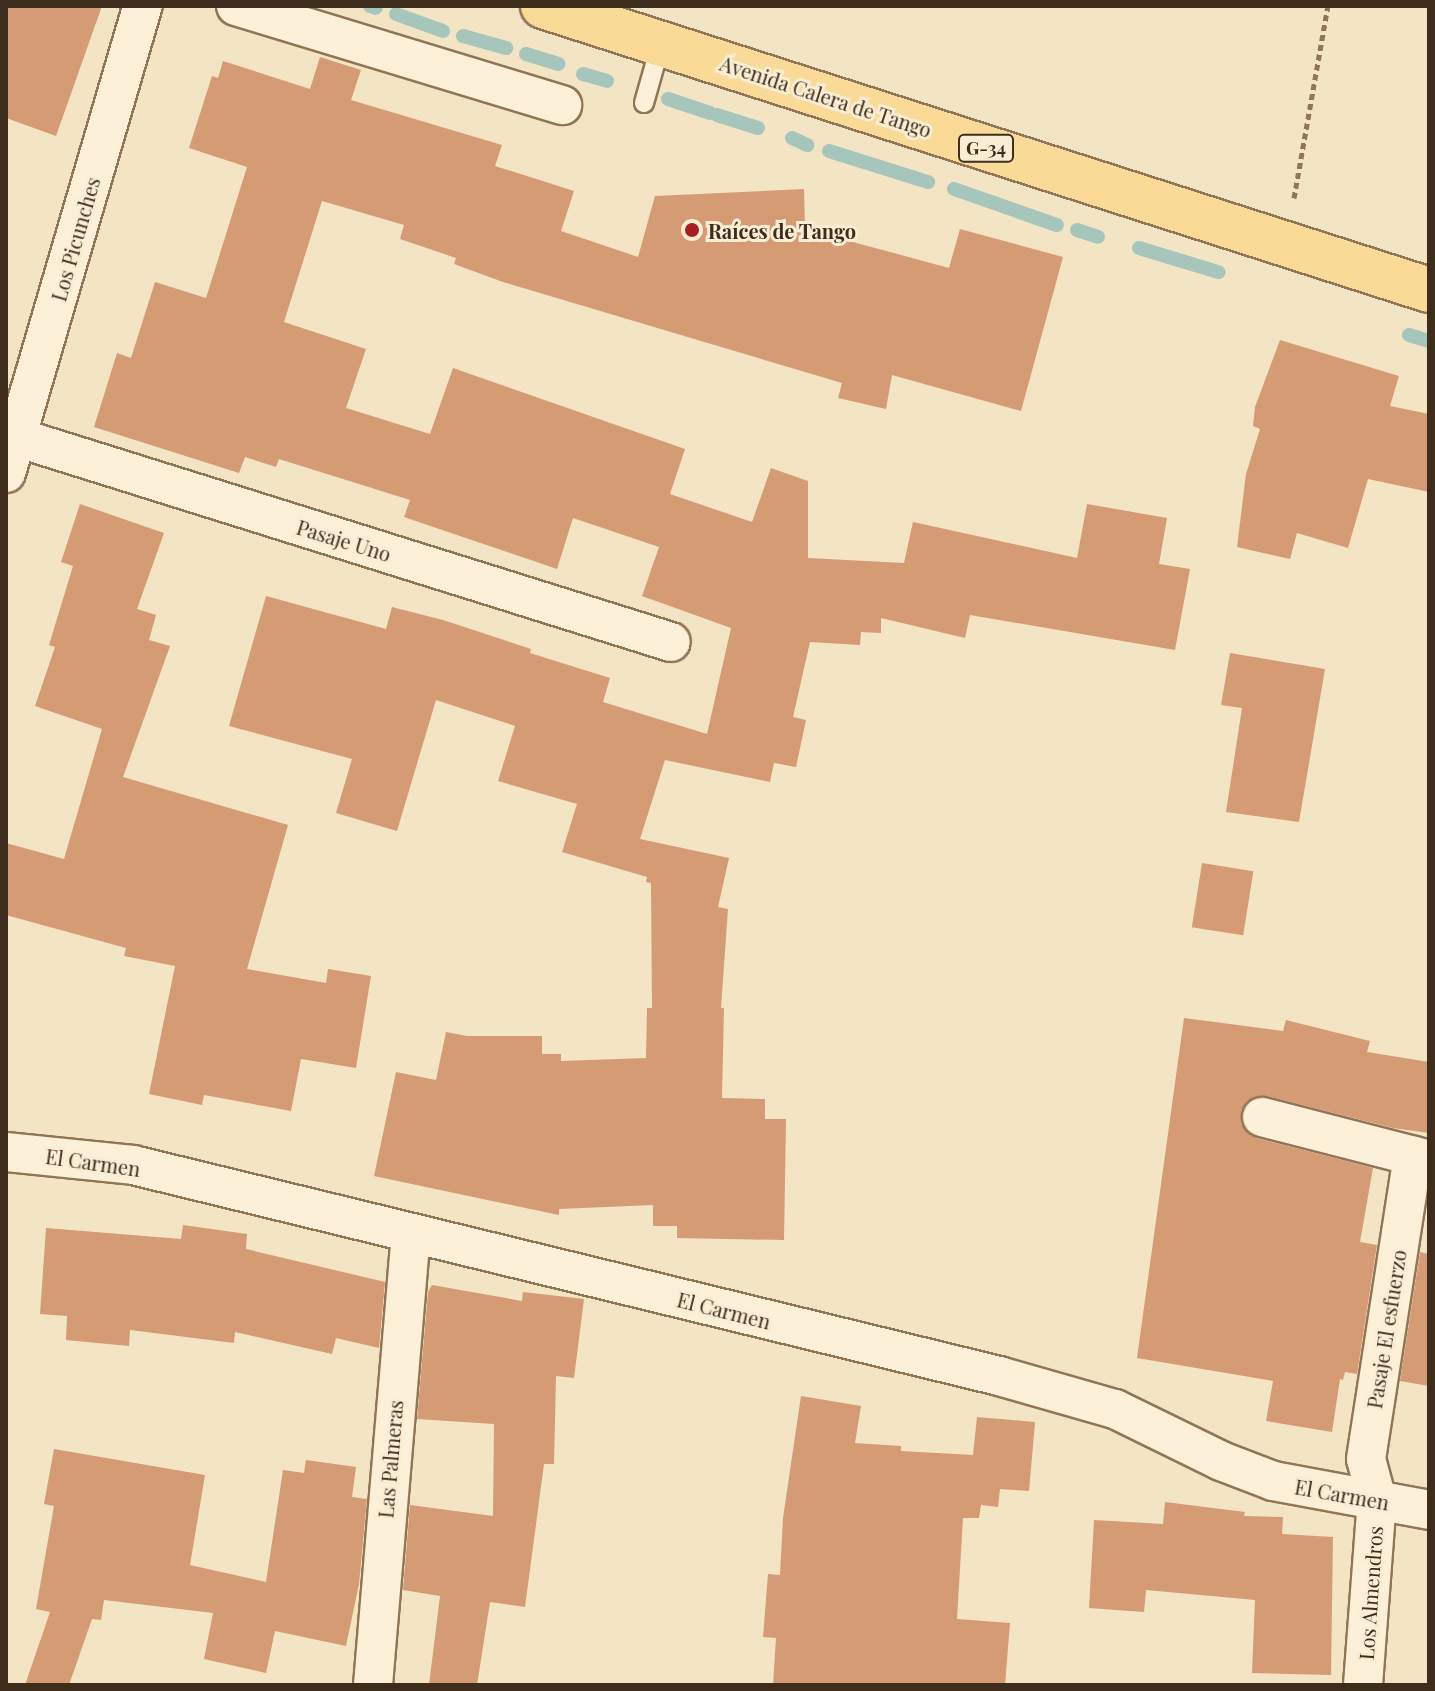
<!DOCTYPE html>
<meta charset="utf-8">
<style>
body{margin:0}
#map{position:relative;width:1435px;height:1691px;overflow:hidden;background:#f3e4c3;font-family:"Playfair Display",serif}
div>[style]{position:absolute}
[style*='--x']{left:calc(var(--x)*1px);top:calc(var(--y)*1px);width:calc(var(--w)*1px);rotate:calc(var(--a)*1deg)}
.stream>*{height:14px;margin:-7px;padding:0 7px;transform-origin:7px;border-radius:7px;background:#a6c6bc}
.building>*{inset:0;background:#d59b75;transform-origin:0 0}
.path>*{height:5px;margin-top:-2.5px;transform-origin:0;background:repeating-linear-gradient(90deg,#907557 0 6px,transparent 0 10px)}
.roads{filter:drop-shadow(2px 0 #907557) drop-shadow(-2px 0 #907557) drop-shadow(0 2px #907557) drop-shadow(0 -2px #907557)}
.lane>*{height:18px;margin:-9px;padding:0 9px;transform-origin:9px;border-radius:9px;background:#fcf1d8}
.street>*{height:38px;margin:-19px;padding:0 19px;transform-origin:19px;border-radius:19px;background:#fcf1d8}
.primary>*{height:44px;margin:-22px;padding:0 22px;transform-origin:22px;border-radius:22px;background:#fada97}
.dots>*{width:22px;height:22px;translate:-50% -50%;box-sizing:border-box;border:4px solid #f9eed4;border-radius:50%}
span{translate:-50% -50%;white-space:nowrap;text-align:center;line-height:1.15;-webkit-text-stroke:6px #f9eed4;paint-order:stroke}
.shield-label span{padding:2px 6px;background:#f9eed4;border:2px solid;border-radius:6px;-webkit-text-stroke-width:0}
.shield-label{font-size:18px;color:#3e2d1d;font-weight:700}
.street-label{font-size:20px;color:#3e2d1d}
.poi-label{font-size:20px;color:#3e2d1d;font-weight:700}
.left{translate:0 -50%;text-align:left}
.frame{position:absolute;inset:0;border:8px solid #3e2d1d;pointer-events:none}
</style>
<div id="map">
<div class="stream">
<i style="--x:370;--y:6;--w:6;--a:18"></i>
<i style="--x:396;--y:14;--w:50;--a:19.9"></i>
<i style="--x:463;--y:36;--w:45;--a:15.6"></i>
<i style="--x:526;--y:54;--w:34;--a:17"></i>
<i style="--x:583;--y:74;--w:25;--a:16"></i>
<i style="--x:668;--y:99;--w:44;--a:18.4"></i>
<i style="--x:717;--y:115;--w:43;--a:17.6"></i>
<i style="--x:792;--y:138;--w:17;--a:25"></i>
<i style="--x:829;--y:151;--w:104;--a:17.4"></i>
<i style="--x:954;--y:189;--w:109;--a:19.3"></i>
<i style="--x:1077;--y:230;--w:22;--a:18"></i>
<i style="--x:1139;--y:248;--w:83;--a:16.9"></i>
<i style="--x:1409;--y:335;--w:21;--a:17"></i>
</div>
<div class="building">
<i style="clip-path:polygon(6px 6px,102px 6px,56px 136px,6px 118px)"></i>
<i style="clip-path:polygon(320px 57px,361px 70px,351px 100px,502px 145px,495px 166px,574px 191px,561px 231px,638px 257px,655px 196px,804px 189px,805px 229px,949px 268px,960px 229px,1063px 257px,1021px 411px,892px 375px,886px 409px,838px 398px,842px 383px,503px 282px,454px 264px,456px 258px,400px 239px,404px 225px,322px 201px,284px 322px,366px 349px,346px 408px,430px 434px,453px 368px,685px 449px,670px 494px,752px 522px,771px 468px,808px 481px,808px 558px,904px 563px,913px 522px,1077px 558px,1087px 504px,1167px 518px,1159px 564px,1190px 569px,1175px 650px,970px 615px,965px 638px,881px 618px,881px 633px,861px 632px,860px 645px,810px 642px,793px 717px,806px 720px,796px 767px,774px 763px,770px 782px,665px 760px,640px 839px,729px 858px,718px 907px,728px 909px,721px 1008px,724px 1008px,722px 1098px,765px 1099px,765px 1119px,786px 1119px,784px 1240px,677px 1238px,677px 1226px,653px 1226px,653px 1205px,559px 1209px,559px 1215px,374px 1176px,396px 1072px,436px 1080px,446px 1032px,467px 1036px,542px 1036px,542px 1054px,561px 1054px,561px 1061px,646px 1058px,647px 1008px,652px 1008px,651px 883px,646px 882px,647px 877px,562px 852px,577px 804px,498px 781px,515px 726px,436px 700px,397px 831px,336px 813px,352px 759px,229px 726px,266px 596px,386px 629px,392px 607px,443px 620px,531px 649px,530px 653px,610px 678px,603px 702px,707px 734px,731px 628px,642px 596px,659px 547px,573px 518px,557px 569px,404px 517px,410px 500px,279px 459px,276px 467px,245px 457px,239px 473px,94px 427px,117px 353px,131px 358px,155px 282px,206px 298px,247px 167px,189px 148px,212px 76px,218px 78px,223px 61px,310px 89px)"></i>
<i style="clip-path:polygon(1280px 340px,1399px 376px,1390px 406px,1429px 414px,1429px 492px,1368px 479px,1348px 548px,1297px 533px,1290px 559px,1237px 547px,1246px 474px,1260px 429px,1253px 426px,1255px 407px)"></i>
<i style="clip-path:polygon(80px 504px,164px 533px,137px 609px,156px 615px,149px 640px,170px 646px,123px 777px,288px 825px,247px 969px,326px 983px,328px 969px,371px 976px,356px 1068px,301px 1059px,291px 1111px,204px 1095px,202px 1105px,149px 1094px,175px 966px,124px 956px,126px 948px,6px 915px,6px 843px,64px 859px,102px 729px,35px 706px,55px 647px,49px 645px,73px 566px,61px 562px)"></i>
<i style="clip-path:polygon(1230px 653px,1325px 669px,1299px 822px,1226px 812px,1242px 708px,1221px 705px)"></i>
<i style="left:1202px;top:863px;width:52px;height:65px;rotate:9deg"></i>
<i style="clip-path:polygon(1184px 1018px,1283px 1031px,1286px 1020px,1370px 1041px,1367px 1052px,1429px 1062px,1429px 1133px,1393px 1128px,1267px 1096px,1247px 1101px,1241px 1111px,1241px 1124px,1256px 1138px,1373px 1168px,1360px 1242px,1377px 1245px,1357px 1374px,1345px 1372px,1343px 1380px,1340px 1379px,1332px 1432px,1266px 1421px,1273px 1381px,1137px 1358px)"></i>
<i style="clip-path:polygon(183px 1225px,247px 1234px,246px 1249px,385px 1282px,379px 1348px,336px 1338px,332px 1354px,235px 1332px,234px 1343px,130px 1330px,129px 1346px,66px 1340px,67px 1316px,40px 1314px,46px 1228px,181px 1239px)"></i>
<i style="clip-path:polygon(1420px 1252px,1429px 1254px,1429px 1386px,1400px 1381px)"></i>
<i style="clip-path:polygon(432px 1285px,522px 1301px,523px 1292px,584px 1299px,574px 1378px,556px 1376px,554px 1464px,544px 1464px,525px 1607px,490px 1602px,477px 1685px,429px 1685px,440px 1596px,403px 1590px,410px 1505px,493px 1516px,494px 1424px,417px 1419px,428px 1292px)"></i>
<i style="clip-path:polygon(801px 1396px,861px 1406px,855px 1443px,901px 1446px,901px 1451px,973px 1455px,977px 1417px,1035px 1422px,1029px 1491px,1000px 1489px,998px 1507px,981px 1505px,979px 1518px,963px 1518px,957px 1619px,1010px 1623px,1005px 1685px,773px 1685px,776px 1638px,763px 1637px,768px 1574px,780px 1575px,783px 1518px)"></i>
<i style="clip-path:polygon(54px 1449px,205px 1475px,190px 1565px,266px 1582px,283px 1470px,304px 1473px,306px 1460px,356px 1467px,352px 1497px,367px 1499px,359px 1584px,346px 1646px,275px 1631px,266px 1673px,204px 1659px,213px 1613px,104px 1600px,101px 1620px,92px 1619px,69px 1685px,25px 1685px,50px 1612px,36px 1609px,54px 1506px,44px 1504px)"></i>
<i style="clip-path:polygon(1165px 1502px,1245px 1512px,1244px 1516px,1283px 1517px,1282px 1534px,1333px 1537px,1331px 1675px,1252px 1673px,1255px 1600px,1146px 1590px,1144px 1612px,1089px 1608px,1094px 1520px,1163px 1524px)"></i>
</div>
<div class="path">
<i style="--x:1294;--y:198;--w:195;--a:-80"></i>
</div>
<div class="roads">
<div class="lane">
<i style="--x:644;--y:103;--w:62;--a:-74.2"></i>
</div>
<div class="street">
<i style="--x:236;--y:6;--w:341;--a:16.9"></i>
<i style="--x:16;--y:437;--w:686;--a:17.38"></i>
<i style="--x:6;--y:473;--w:487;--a:-73.7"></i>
<i style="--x:1262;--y:1117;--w:172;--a:14.4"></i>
<i style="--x:6;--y:1152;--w:128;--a:5.8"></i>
<i style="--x:133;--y:1165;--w:891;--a:13.69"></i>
<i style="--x:999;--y:1376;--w:121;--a:15.9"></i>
<i style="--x:1115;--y:1409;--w:118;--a:26.1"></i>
<i style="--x:1221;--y:1461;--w:56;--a:21"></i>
<i style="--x:1273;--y:1481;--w:159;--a:10.5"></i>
<i style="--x:373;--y:1685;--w:453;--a:-85.2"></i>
<i style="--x:1363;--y:1685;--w:186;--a:-85.7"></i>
<i style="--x:1377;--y:1500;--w:42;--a:-105"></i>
<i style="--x:1366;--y:1459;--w:307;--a:-81.2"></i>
</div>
<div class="primary">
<i style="--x:543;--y:6;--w:930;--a:17.77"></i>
</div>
</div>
<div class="dots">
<i style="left:692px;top:230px;background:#a62023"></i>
</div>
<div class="shield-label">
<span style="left:986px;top:148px">G-34</span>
</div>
<div class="street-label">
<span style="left:826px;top:96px;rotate:18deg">Avenida Calera de Tango</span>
<span style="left:75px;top:239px;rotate:-74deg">Los Picunches</span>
<span style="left:344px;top:540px;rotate:17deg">Pasaje Uno</span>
<span style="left:93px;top:1162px;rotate:8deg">El Carmen</span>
<span style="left:724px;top:1310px;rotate:14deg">El Carmen</span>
<span style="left:1386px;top:1329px;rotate:-81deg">Pasaje El esfuerzo</span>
<span style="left:390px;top:1459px;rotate:-85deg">Las Palmeras</span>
<span style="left:1342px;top:1494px;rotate:10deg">El Carmen</span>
<span style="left:1370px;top:1593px;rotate:-86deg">Los Almendros</span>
</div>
<div class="poi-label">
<span class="left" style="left:708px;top:230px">Raíces de Tango</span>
</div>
<div class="frame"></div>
</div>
